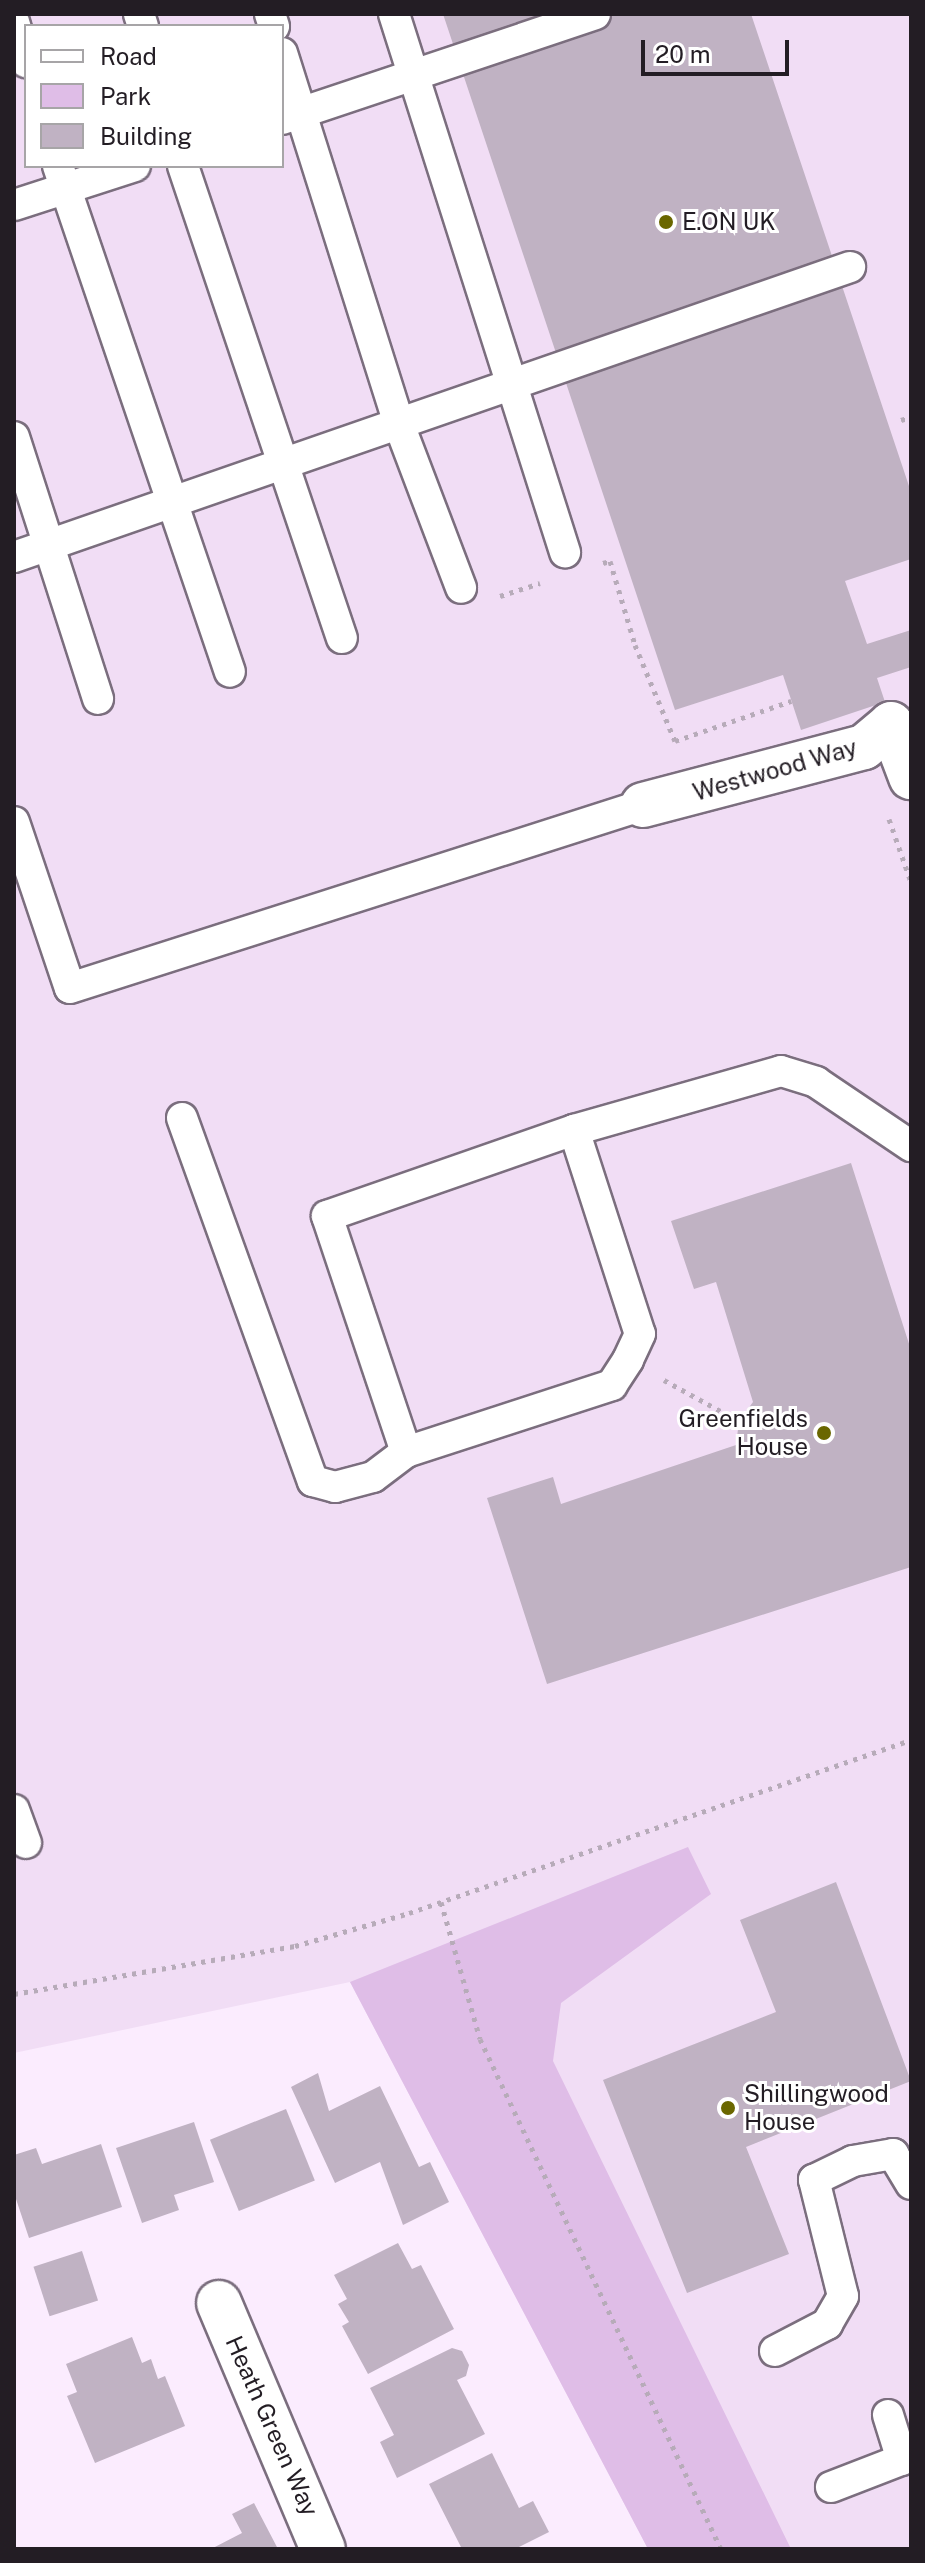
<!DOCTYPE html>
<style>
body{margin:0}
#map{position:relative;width:925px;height:2563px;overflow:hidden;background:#fbecfe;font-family:"Public Sans",sans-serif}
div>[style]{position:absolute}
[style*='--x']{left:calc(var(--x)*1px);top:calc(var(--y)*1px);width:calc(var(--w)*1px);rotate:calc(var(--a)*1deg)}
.built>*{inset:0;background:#f1ddf5}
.green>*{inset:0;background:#dfbde7}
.building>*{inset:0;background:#c0b2c3;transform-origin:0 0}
.path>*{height:5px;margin-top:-2.5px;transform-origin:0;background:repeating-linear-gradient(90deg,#b7abb9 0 4px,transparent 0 10px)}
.roads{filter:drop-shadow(2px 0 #7b6e7e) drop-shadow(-2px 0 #7b6e7e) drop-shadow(0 2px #7b6e7e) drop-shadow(0 -2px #7b6e7e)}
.service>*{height:30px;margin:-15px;padding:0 15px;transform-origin:15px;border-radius:15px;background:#fff}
.minor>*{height:44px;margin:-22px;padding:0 22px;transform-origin:22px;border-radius:22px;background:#fff}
.dots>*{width:22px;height:22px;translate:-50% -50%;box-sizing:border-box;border:4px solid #fff;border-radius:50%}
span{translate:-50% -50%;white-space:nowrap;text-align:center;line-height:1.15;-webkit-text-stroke:6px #fff;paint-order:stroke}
.poi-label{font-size:24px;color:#231d24}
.left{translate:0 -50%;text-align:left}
.right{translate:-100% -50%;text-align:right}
.street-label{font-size:24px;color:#231d24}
.frame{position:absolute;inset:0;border:16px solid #231d24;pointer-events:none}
.legend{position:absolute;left:24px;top:24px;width:260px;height:144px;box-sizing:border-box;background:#fff;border:2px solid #a7a5a7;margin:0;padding:10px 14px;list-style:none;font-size:24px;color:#231d24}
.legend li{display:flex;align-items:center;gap:16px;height:40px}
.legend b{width:40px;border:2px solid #a7a5a7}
.scale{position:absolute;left:641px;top:40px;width:148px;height:36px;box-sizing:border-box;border:4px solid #231d24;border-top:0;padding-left:10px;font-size:24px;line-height:28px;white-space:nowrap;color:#231d24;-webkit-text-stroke:6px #fff;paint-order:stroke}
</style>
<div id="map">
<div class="built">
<i style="clip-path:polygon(evenodd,14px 14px,911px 14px,911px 2549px,648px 2549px,350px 1982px,14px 2053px,14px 14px,26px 26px,282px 26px,282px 166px,26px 166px,26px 26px)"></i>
</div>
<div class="green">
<i style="clip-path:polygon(688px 1847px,711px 1894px,561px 2003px,553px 2061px,791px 2549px,648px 2549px,350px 1982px)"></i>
</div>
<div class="building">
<i style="clip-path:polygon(443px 14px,751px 14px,911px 492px,911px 559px,845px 581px,867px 644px,911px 630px,911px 667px,877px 678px,885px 702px,801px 730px,783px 675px,675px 710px)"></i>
<i style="clip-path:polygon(851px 1163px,911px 1350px,911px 1567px,547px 1684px,487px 1498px,553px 1477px,561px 1504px,736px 1445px,739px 1421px,753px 1402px,716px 1282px,694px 1289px,671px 1221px)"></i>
<i style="clip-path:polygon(836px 1882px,911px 2081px,746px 2147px,789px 2254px,687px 2293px,603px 2080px,776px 2012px,740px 1920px)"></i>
<i style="clip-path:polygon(318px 2073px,329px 2111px,380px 2086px,419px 2167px,430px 2162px,449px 2202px,403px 2225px,380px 2162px,335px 2183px,291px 2087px)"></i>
<i style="left:286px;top:2109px;width:77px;height:82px;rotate:68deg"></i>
<i style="clip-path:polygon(194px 2122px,214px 2182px,174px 2195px,179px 2210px,142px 2223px,116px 2148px)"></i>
<i style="clip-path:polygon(101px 2144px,122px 2207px,29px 2238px,14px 2193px,14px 2155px,36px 2148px,42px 2164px)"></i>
<i style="clip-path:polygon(398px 2243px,412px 2269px,421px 2265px,454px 2329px,368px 2374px,342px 2326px,349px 2322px,338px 2304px,347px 2299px,334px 2275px)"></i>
<i style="left:82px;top:2251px;width:52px;height:51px;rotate:72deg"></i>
<i style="clip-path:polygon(132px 2337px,142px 2363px,151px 2359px,158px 2379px,165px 2376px,185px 2426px,95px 2463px,67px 2396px,77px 2392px,66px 2364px)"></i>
<i style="clip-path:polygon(452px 2348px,462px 2351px,469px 2365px,466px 2376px,457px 2380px,485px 2434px,397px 2478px,380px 2442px,394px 2435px,370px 2388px)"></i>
<i style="clip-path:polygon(492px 2453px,519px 2508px,533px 2501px,549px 2532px,515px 2549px,462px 2549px,429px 2484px)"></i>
<i style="clip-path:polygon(254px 2503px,278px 2549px,211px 2549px,242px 2533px,232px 2514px)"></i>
</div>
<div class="path">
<i style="--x:901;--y:420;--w:10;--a:-17"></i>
<i style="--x:603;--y:563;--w:7;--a:-16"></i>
<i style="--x:610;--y:561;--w:88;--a:73.4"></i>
<i style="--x:635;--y:645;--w:104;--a:67.4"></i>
<i style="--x:675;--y:741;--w:123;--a:-19"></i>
<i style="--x:500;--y:596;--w:42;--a:-18"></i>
<i style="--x:889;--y:819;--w:67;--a:70.8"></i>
<i style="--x:664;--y:1380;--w:85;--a:28.7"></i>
<i style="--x:441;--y:1902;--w:142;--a:74.1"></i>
<i style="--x:480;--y:2039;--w:564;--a:64.71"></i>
<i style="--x:14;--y:1994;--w:285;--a:-9.7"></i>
<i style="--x:295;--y:1946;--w:119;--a:-16.1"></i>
<i style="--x:409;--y:1913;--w:531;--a:-19.02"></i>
</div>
<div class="roads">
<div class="service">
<i style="--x:139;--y:14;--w:13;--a:72"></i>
<i style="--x:270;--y:14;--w:13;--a:72"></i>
<i style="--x:394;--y:14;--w:565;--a:72.37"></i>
<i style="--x:14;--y:22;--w:42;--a:73.3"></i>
<i style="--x:282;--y:53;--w:392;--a:72.5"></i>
<i style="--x:400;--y:427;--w:172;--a:69.2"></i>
<i style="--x:282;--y:119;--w:330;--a:-18.5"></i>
<i style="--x:58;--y:166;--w:534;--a:71.23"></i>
<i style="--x:183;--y:166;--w:498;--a:71.4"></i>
<i style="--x:14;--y:205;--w:127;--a:-17.9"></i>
<i style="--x:14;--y:437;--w:275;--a:72.2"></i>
<i style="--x:14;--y:557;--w:885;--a:-19.13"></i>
<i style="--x:14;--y:822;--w:175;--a:71.4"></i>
<i style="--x:70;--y:988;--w:602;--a:-17.71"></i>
<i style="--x:182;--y:1118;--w:386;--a:70.2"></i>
<i style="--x:313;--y:1481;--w:23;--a:15"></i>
<i style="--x:335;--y:1487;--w:39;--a:-15"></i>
<i style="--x:373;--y:1477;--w:41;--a:-37.1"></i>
<i style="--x:574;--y:1130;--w:214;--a:72.1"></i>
<i style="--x:640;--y:1334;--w:29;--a:115"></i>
<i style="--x:628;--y:1360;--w:30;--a:123"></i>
<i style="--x:612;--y:1385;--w:217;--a:162"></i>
<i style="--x:406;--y:1452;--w:249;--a:-108.5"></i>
<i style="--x:327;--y:1216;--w:262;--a:-19.2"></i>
<i style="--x:574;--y:1130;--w:215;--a:-15.9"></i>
<i style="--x:781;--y:1071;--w:37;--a:17"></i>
<i style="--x:816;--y:1082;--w:115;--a:34"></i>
<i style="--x:14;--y:1810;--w:35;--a:70"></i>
<i style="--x:775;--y:2351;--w:59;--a:-27.4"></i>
<i style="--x:827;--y:2324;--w:32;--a:-60"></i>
<i style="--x:843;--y:2296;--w:120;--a:-104"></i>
<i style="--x:814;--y:2180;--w:43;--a:-26"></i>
<i style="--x:853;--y:2161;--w:41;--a:-9.9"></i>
<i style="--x:893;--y:2154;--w:35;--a:59"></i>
<i style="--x:888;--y:2415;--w:47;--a:72.7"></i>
<i style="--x:831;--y:2487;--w:86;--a:-21.2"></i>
</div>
<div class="minor">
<i style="--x:643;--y:805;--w:228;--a:-14.7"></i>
<i style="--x:864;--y:747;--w:35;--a:-40"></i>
<i style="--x:891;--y:724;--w:57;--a:69.3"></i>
<i style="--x:219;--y:2303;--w:267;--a:67.1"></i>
</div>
</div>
<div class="dots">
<i style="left:666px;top:222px;background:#6a6700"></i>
<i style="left:824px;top:1433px;background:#6a6700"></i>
<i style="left:728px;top:2108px;background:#6a6700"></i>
</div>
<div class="poi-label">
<span class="left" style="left:682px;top:222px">E.ON UK</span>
<span class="right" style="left:808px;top:1433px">Greenfields<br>House</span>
<span class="left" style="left:744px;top:2108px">Shillingwood<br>House</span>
</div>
<div class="street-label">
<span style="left:775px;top:770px;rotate:-16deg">Westwood Way</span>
<span style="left:272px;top:2426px;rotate:66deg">Heath Green Way</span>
</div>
<div class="frame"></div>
<ul class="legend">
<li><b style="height:10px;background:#fff"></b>Road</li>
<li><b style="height:22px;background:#dfbde7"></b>Park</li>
<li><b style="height:22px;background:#c0b2c3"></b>Building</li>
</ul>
<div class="scale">20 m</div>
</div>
